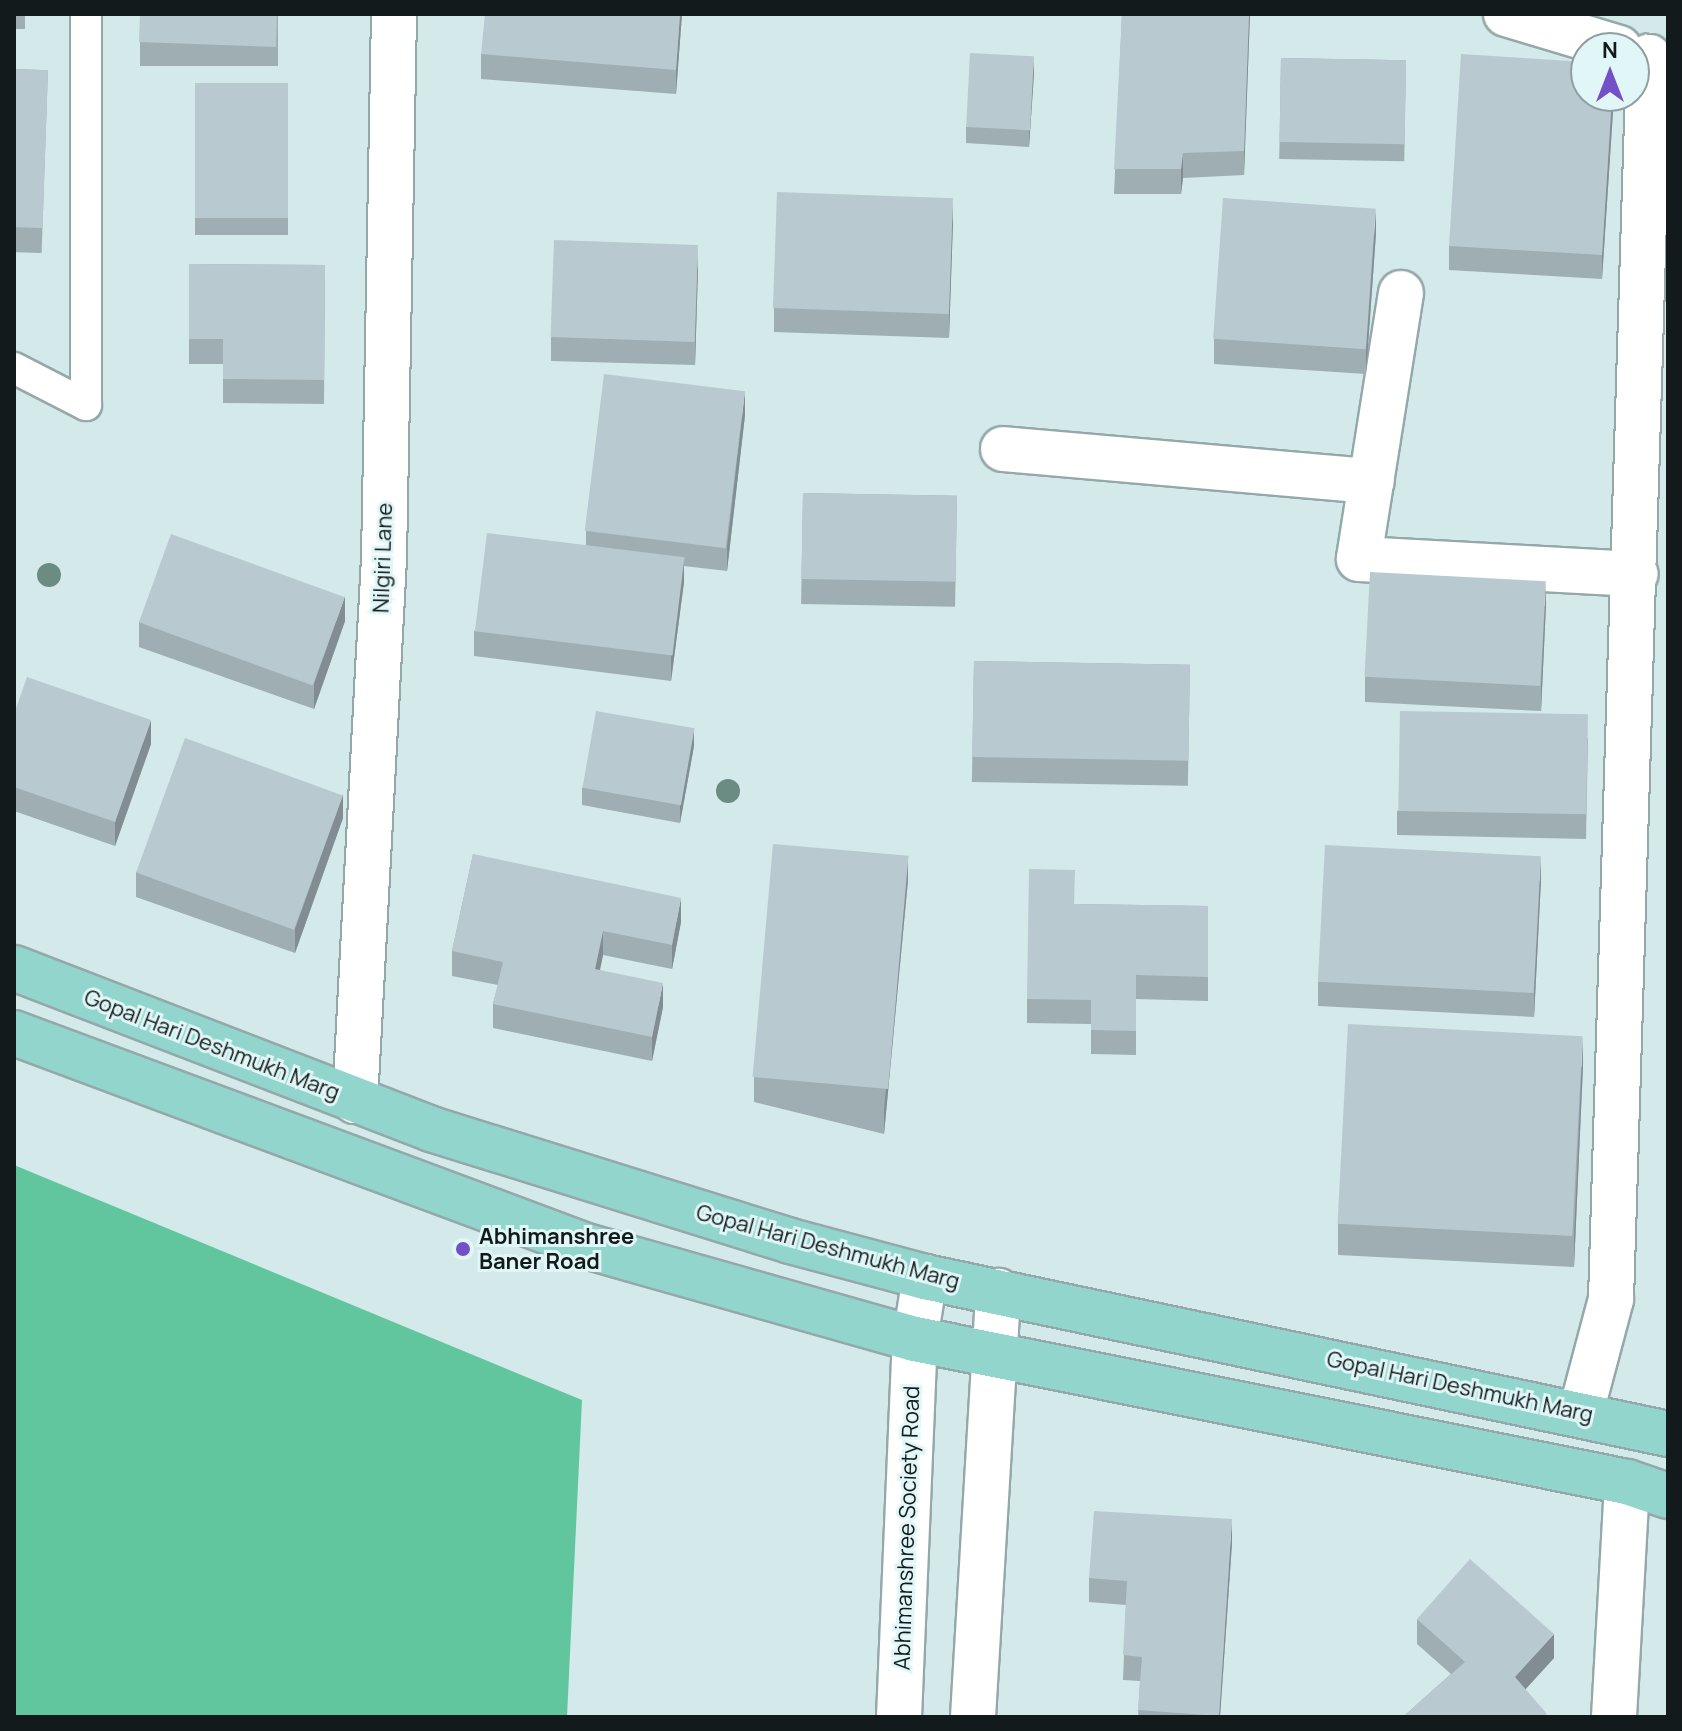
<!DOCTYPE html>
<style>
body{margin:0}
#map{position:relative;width:1682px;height:1731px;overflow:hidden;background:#d4e9ea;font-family:Manrope,sans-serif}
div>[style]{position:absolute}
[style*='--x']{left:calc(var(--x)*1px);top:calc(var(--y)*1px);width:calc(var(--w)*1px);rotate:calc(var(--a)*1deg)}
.forest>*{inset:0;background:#61c69d}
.roads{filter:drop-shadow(2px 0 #95a8a9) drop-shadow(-2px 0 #95a8a9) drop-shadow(0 2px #95a8a9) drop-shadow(0 -2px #95a8a9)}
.lane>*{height:30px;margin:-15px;padding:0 15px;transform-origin:15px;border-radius:15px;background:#fff}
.street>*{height:44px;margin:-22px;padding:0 22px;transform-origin:22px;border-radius:22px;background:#fff}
.secondary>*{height:44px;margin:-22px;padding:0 22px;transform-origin:22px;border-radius:22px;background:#fff}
.primary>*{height:44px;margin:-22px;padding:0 22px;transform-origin:22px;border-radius:22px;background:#91d5cc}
.trees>*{width:24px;height:24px;margin:-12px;border-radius:50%;background:#6a8c83}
.wall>*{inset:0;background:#9eaeb3;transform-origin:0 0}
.shaded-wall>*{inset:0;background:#818d92}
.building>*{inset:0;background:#b8cad0;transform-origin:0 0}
.dots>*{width:22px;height:22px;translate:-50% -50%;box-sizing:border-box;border:4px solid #e1f6f7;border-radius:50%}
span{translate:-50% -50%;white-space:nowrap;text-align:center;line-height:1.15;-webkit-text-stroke:6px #e1f6f7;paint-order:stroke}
.street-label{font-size:22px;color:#131a1b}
.poi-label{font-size:22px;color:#131a1b;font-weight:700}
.left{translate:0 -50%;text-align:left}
.frame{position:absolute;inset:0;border:16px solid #131a1b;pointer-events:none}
.north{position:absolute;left:1570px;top:32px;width:80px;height:80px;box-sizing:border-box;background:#e1f6f7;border:2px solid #8f9e9f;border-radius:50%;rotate:0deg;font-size:22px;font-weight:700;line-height:32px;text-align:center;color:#131a1b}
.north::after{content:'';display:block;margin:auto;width:28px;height:36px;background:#734fc8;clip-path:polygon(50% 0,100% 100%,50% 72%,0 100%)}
</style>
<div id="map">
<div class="forest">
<i style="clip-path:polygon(14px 1165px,582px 1400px,567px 1717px,14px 1717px)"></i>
</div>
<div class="roads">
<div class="lane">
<i style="--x:14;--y:368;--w:81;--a:27.2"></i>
<i style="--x:86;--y:405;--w:391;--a:-90"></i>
</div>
<div class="street">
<i style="--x:1506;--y:14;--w:118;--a:16.7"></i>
<i style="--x:1401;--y:293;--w:269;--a:99"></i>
<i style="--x:1359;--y:559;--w:277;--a:3.1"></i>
<i style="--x:1003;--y:449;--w:370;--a:5"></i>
<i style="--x:355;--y:1101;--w:543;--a:-86.94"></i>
<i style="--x:384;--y:559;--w:545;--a:-88.95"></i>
<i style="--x:1581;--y:1412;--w:117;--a:-75.1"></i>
<i style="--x:1611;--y:1299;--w:1243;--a:-88.25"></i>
<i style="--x:1614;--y:1717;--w:235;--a:-86.8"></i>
</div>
<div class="secondary">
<i style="--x:899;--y:1717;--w:378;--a:-87.6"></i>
<i style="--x:915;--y:1339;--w:63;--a:-80.8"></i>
<i style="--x:973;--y:1717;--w:427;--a:-86.6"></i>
</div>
<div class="primary">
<i style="--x:14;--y:968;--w:447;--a:21.1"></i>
<i style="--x:431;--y:1129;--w:376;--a:17.3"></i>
<i style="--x:790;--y:1241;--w:140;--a:14.9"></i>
<i style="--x:925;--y:1277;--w:759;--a:11.93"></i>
<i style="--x:14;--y:1033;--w:610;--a:20.42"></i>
<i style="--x:586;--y:1246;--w:342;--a:15.8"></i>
<i style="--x:915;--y:1339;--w:726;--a:11.36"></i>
<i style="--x:1627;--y:1482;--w:43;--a:18.9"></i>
</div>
</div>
<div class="trees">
<i style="left:49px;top:575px"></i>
<i style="left:728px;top:791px"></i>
</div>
<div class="wall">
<i style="left:14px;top:14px;width:11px;height:15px"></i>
<i style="left:140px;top:14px;width:138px;height:52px"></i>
<i style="clip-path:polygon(682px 14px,676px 94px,481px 79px,481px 54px)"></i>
<i style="clip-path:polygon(1122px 14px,1250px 14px,1244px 175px,1183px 178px,1181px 194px,1114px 194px)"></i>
<i style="left:1281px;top:58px;width:125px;height:101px;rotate:1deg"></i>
<i style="left:14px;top:69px;width:34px;height:183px;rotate:2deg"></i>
<i style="clip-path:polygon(1034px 73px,1029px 147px,966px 143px,966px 127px)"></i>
<i style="left:195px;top:83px;width:93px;height:152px"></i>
<i style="clip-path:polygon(1586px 96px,1614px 96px,1602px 279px,1449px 270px,1449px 246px)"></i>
<i style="clip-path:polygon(953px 222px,949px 338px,774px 332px,774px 308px)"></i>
<i style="clip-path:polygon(1376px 233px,1366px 374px,1214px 364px,1214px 339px)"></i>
<i style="clip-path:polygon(189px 264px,325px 265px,324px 404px,223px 403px,223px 364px,189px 364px)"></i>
<i style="clip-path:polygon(698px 269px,695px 365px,551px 361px,551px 337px)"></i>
<i style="clip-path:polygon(745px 415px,727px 571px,684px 566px,684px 582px,671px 681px,474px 656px,474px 631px,586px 545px,586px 531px)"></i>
<i style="left:803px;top:493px;width:154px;height:111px;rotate:1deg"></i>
<i style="clip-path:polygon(1546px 605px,1541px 711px,1365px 702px,1365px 677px)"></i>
<i style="clip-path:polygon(345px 621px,314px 709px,139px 647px,139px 622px)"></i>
<i style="left:974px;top:661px;width:216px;height:121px;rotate:1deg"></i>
<i style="clip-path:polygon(14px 714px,151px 744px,115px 846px,14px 811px)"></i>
<i style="clip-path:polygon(1588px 738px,1586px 839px,1397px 835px,1397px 811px)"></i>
<i style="clip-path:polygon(694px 746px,680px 823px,582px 805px,582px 788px)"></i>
<i style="clip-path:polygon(343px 818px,295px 953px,136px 897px,136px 872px)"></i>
<i style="clip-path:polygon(473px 854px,681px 922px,672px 969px,603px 955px,600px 970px,663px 1007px,652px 1061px,493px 1028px,493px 1004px,498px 985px,452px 976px,452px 951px)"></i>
<i style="clip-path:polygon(908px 880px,884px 1134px,754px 1102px,754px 1077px)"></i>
<i style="clip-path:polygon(1541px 880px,1534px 1017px,1318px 1006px,1318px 982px)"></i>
<i style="clip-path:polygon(1074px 904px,1208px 906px,1208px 1001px,1136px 999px,1136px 1055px,1091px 1054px,1091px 1024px,1027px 1023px,1027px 999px)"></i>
<i style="clip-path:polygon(1583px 1066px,1574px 1267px,1338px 1255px,1338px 1224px)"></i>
<i style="clip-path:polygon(1232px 1543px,1220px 1717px,1138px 1717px,1140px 1681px,1123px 1680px,1126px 1605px,1089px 1602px,1089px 1578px)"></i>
<i style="clip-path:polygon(1417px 1619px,1554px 1658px,1525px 1689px,1547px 1717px,1405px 1717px,1405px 1715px,1451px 1674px,1417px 1644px)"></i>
</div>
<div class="shaded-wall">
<i style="clip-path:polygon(680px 14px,682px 14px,676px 94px,676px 70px)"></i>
<i style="clip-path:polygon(1249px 14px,1250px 14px,1244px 175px,1244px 151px)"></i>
<i style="clip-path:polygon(1034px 56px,1034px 73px,1029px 147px,1029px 130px)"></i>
<i style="clip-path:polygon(1612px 96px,1614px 96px,1602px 279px,1602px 255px)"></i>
<i style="clip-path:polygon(1183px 153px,1183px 178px,1181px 194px,1181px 169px)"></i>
<i style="clip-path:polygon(953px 197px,953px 222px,949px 338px,949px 314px)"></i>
<i style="clip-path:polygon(1376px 209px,1376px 233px,1366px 374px,1366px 350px)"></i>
<i style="clip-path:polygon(698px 245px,698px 269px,695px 365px,695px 341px)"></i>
<i style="clip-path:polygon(745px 391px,745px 415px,727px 571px,727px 547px)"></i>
<i style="clip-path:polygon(684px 558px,684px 582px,671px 681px,671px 657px)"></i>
<i style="clip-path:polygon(1546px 581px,1546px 605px,1541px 711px,1541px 686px)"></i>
<i style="clip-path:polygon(345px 596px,345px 621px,314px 709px,314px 684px)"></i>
<i style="clip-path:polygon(151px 720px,151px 744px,115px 846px,115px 822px)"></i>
<i style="clip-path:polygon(694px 729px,694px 746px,680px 823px,680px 806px)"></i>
<i style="clip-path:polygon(343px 794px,343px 818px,295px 953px,295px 929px)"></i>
<i style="clip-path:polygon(908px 856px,908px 880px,884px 1134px,884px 1110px)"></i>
<i style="clip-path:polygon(1541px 856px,1541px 880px,1534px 1017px,1534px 993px)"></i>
<i style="clip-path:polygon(681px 898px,681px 922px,672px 969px,672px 945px)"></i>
<i style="clip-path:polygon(603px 931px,603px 955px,595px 993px,595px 969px)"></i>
<i style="clip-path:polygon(663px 983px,663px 1007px,652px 1061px,652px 1037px)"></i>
<i style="clip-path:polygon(1583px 1036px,1583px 1066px,1574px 1267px,1574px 1236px)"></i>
<i style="clip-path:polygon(1232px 1519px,1232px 1543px,1220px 1717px,1219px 1717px)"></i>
<i style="clip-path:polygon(1554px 1634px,1554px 1658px,1515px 1701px,1515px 1677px)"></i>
</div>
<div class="building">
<i style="clip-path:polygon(140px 14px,277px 14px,276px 47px,139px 42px)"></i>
<i style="clip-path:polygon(485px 14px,680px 14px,676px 70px,481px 54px)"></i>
<i style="clip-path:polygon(1122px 14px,1249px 14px,1244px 151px,1183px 153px,1181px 169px,1114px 169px)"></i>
<i style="left:970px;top:53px;width:64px;height:74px;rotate:3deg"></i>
<i style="clip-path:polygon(1461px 54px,1586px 62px,1586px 96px,1612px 96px,1602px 255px,1449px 246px)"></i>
<i style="left:1281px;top:58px;width:125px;height:84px;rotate:1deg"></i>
<i style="left:14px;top:69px;width:34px;height:158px;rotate:2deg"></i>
<i style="left:195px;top:83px;width:93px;height:135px"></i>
<i style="left:777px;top:192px;width:176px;height:116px;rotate:2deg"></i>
<i style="left:1223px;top:198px;width:153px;height:141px;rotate:4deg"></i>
<i style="left:554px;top:240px;width:144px;height:97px;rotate:2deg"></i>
<i style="clip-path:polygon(189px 264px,325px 265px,324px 380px,223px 379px,223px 339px,189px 339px)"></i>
<i style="left:604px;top:374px;width:142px;height:158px;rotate:7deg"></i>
<i style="left:803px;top:493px;width:154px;height:86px;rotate:1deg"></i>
<i style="left:487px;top:533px;width:199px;height:99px;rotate:7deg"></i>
<i style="left:171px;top:534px;width:185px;height:94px;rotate:20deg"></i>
<i style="left:1370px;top:572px;width:176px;height:105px;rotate:3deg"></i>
<i style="left:974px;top:661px;width:216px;height:96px;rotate:1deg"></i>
<i style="clip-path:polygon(27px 677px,151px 720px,115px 822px,14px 787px,14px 714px)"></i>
<i style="left:596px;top:711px;width:100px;height:78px;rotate:10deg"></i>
<i style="left:1400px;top:711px;width:188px;height:100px;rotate:1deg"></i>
<i style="left:185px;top:738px;width:168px;height:143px;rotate:20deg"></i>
<i style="left:773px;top:844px;width:136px;height:234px;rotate:5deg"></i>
<i style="left:1325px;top:845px;width:216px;height:137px;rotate:3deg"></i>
<i style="clip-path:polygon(473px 854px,681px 898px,672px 945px,603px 931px,595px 969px,663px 983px,652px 1037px,493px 1004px,503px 962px,452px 951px)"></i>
<i style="clip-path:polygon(1029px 869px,1075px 870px,1074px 904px,1208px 906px,1208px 977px,1136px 975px,1136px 1031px,1091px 1030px,1091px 1000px,1027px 999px)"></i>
<i style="left:1348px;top:1024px;width:235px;height:200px;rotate:3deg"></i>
<i style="clip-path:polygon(1094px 1511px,1232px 1519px,1219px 1716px,1138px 1710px,1142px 1657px,1123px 1655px,1127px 1581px,1089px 1578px)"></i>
<i style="clip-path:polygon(1470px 1559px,1554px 1634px,1515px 1677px,1547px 1714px,1543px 1717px,1407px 1717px,1405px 1715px,1465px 1662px,1417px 1619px)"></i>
</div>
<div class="dots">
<i style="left:463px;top:1249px;background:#734fc8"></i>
</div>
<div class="street-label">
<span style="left:383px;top:558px;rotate:-88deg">Nilgiri Lane</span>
<span style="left:212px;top:1045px;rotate:21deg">Gopal Hari Deshmukh Marg</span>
<span style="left:828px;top:1247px;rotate:15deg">Gopal Hari Deshmukh Marg</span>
<span style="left:1460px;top:1387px;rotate:12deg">Gopal Hari Deshmukh Marg</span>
<span style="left:907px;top:1528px;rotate:-88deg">Abhimanshree Society Road</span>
</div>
<div class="poi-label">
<span class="left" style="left:479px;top:1249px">Abhimanshree<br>Baner Road</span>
</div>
<div class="frame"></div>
<div class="north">N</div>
</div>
